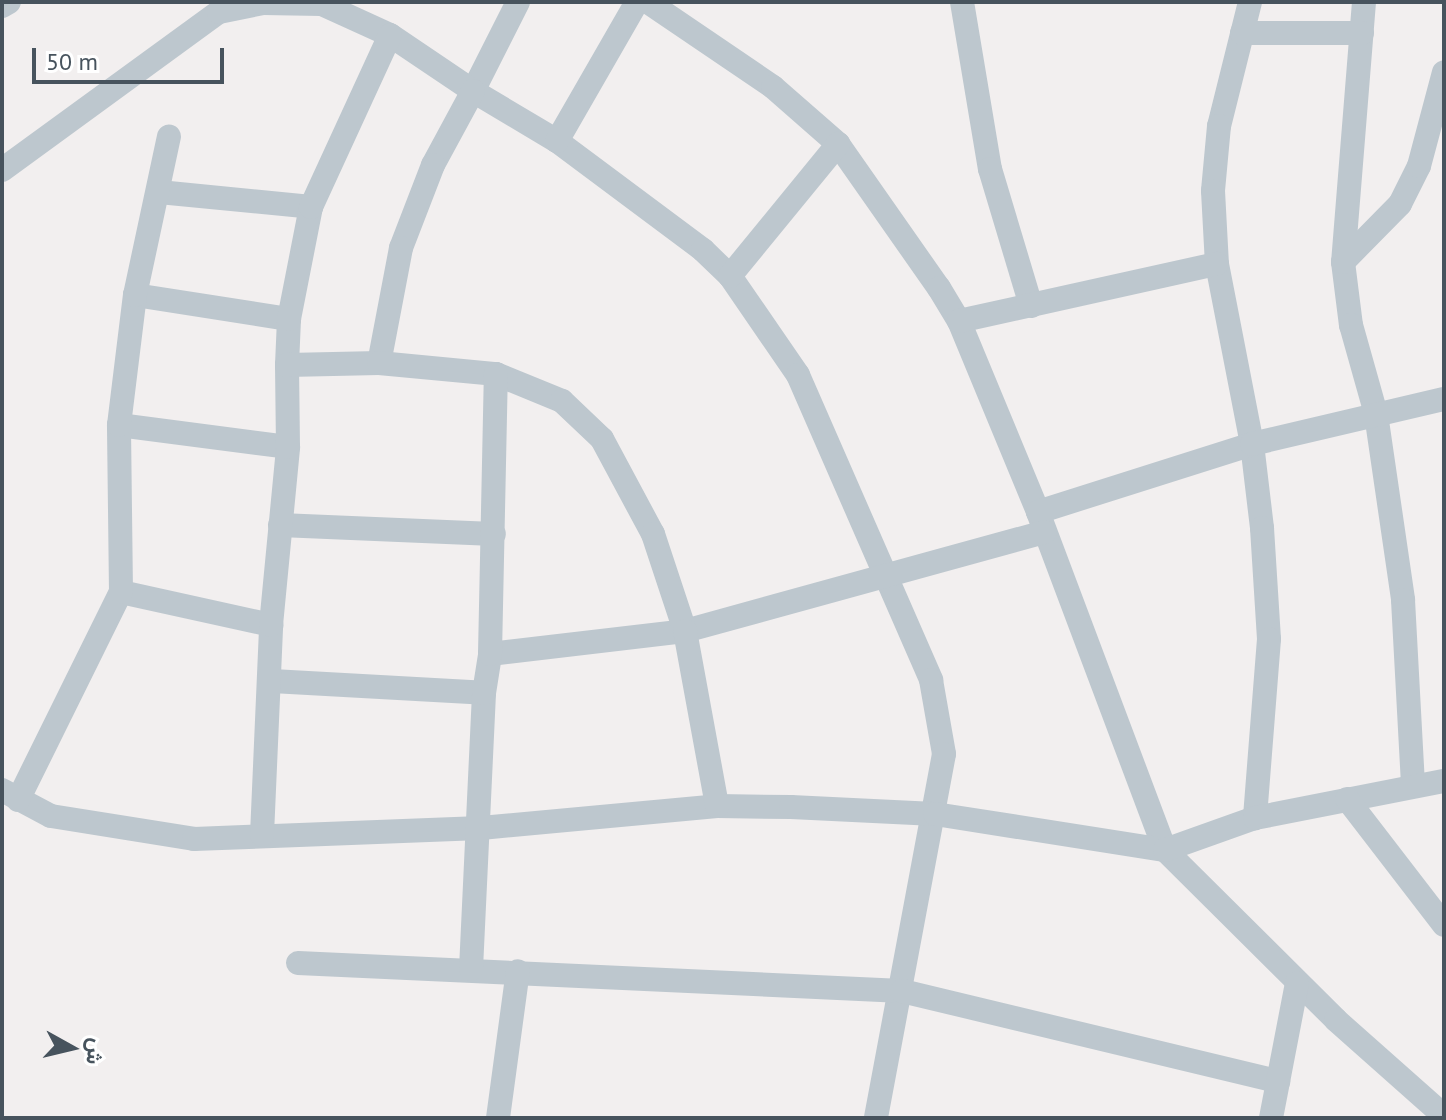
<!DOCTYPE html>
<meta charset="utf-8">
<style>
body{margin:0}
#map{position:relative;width:1446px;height:1120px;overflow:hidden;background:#f2efef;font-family:"PT Sans",Vazirmatn,sans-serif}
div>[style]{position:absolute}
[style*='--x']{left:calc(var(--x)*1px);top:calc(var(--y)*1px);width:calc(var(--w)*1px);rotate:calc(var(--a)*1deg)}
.street>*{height:24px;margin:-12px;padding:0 12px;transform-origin:12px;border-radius:12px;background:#bdc7ce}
span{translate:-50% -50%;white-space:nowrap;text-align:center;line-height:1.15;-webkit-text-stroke:7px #fff;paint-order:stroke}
.frame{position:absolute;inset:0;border:4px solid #47535d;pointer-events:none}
.north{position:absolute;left:32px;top:1008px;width:80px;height:80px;-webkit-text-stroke:6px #fff;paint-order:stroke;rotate:98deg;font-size:22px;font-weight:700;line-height:32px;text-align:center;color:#47535d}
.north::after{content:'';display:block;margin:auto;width:28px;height:36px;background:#47535d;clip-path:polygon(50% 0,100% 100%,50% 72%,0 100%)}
.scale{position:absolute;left:32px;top:48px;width:192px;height:36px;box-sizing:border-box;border:4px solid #47535d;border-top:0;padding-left:10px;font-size:24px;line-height:28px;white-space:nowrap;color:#47535d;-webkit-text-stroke:6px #fff;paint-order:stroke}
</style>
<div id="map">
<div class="street">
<i style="--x:518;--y:2;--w:100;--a:116.8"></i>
<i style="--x:473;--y:91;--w:98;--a:30.8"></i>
<i style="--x:557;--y:141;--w:182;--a:36.7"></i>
<i style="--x:703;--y:250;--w:37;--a:44"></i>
<i style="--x:730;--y:276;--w:120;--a:55.5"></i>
<i style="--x:798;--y:375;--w:333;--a:66.4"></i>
<i style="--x:931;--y:680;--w:75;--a:80"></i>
<i style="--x:944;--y:754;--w:370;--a:100.6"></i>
<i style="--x:648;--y:2;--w:151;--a:34.2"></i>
<i style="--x:773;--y:87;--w:86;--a:41.2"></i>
<i style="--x:838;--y:144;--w:176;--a:55"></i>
<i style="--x:939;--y:288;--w:39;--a:59"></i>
<i style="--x:959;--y:321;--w:207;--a:67.5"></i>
<i style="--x:1038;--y:512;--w:361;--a:69.4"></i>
<i style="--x:1165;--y:850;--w:241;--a:44.8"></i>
<i style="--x:1336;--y:1020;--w:144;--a:41.6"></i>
<i style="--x:962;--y:2;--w:169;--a:80.5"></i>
<i style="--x:990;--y:169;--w:143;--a:73.3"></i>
<i style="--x:1250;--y:2;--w:128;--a:104"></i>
<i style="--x:1219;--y:126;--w:65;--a:95.3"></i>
<i style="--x:1213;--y:191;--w:73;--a:86.9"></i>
<i style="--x:1217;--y:264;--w:183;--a:79"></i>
<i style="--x:1252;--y:444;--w:85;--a:83.2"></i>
<i style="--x:1262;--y:528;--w:111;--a:86.4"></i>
<i style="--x:1269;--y:639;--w:180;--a:94.5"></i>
<i style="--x:1364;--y:2;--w:261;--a:94.6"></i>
<i style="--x:1343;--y:262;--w:64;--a:82.8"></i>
<i style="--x:1351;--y:325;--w:92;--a:74.3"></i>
<i style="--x:1376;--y:414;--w:188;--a:81.7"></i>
<i style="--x:1403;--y:600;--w:185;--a:86.9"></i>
<i style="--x:2;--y:6;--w:8;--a:-30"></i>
<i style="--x:1242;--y:33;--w:120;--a:0"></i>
<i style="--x:557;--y:141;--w:160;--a:-60.1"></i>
<i style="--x:2;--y:170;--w:268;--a:-36.1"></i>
<i style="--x:219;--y:12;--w:45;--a:-11.6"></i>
<i style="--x:263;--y:3;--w:59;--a:1"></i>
<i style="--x:322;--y:4;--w:75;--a:24.5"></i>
<i style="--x:390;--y:35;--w:100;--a:34"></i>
<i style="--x:473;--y:91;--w:84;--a:118.4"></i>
<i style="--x:433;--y:165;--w:89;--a:111.1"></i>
<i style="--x:401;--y:248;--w:117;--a:100.8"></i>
<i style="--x:159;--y:192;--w:153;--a:5.6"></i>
<i style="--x:1343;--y:262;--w:81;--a:-45.5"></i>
<i style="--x:1400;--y:204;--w:42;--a:-63.4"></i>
<i style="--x:1419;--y:166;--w:97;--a:-75.1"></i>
<i style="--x:730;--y:276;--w:171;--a:-50.7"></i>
<i style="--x:135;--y:295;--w:156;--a:8.9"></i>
<i style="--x:959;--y:321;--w:264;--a:-12.5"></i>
<i style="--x:287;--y:365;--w:46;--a:-87.5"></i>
<i style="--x:289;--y:319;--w:114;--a:-78.9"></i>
<i style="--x:311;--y:207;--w:189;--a:-65.3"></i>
<i style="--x:119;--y:425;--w:170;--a:7.4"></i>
<i style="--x:1038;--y:512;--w:225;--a:-17.6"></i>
<i style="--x:1252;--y:444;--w:197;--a:-13.2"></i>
<i style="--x:280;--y:525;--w:214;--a:2.4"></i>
<i style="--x:121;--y:592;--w:154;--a:12.4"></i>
<i style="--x:490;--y:654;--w:196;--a:-6.7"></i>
<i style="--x:685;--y:631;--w:373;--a:-15.4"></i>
<i style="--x:272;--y:681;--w:212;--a:3.2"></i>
<i style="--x:2;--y:790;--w:55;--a:28"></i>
<i style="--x:51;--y:816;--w:145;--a:9.1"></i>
<i style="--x:194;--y:839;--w:287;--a:-2.2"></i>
<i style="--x:481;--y:828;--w:237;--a:-5.3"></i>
<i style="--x:717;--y:806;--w:74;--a:0.8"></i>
<i style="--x:791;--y:807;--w:144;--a:2.8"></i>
<i style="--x:935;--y:814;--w:233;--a:8.9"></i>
<i style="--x:1165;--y:850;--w:96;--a:-19.6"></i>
<i style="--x:1255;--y:818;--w:193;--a:-11.1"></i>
<i style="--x:1347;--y:799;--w:159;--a:52.4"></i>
<i style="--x:18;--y:800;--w:232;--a:-63.7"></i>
<i style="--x:121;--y:592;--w:167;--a:-90.7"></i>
<i style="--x:119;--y:425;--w:131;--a:-83"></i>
<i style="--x:135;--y:295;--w:162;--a:-77.9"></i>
<i style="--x:262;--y:835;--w:210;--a:-87.5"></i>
<i style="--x:271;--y:625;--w:179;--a:-84.5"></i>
<i style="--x:288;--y:447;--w:82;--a:-90.7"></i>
<i style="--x:287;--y:365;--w:92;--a:-1.2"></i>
<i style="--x:379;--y:363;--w:118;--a:5.4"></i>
<i style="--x:496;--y:374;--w:71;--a:22.2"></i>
<i style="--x:562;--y:401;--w:55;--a:43.5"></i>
<i style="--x:602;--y:439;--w:108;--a:61.8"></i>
<i style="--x:653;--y:534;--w:102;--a:71.7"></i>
<i style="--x:685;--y:631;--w:178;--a:79.6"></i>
<i style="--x:298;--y:963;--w:605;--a:2.65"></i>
<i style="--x:902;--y:991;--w:387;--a:13.5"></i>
<i style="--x:471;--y:969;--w:276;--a:-87.3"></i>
<i style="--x:484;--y:693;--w:39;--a:-81"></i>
<i style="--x:490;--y:654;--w:280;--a:-88.8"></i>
<i style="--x:498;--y:1118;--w:148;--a:-82.3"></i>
<i style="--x:1271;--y:1118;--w:137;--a:-79.1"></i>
</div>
<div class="frame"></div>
<div class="north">ش</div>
<div class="scale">50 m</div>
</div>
